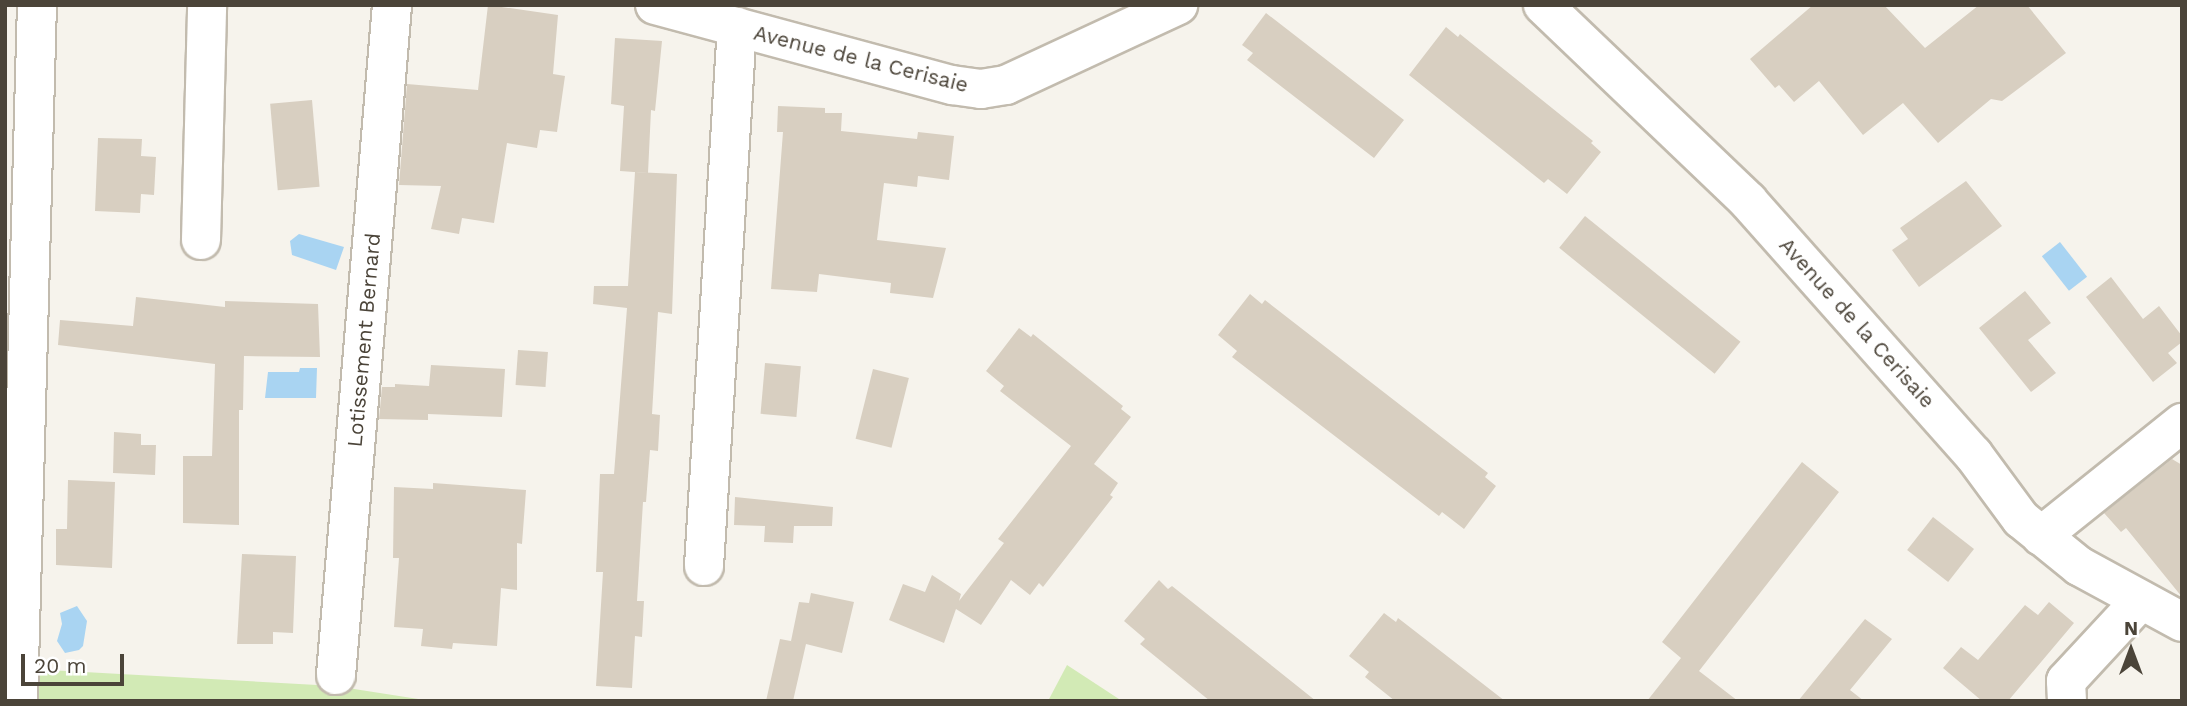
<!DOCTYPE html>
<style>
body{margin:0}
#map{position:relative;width:2187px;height:706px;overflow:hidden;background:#f6f3ec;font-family:"Work Sans",sans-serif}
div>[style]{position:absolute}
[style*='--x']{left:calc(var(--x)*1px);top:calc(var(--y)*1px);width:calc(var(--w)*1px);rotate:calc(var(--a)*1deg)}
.green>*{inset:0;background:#d2eab5}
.water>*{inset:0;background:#a9d4f2;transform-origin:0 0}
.building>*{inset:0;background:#d8cfc1;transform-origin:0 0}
.roads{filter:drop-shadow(2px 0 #c2bbae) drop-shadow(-2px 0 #c2bbae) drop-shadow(0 2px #c2bbae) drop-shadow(0 -2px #c2bbae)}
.minor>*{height:38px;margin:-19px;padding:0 19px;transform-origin:19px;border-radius:19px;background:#fff}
span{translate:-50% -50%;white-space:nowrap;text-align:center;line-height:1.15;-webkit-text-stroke:6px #fff;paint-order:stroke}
.street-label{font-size:21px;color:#4b4439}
.frame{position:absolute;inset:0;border:7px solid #4b4439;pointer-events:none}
.north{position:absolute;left:2096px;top:615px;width:70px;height:70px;-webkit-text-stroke:5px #fff;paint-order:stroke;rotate:0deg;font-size:19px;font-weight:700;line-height:28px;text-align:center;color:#4b4439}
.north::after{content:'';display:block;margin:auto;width:24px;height:32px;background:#4b4439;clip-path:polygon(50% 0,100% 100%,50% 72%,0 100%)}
.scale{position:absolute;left:21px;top:654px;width:103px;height:32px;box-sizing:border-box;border:4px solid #4b4439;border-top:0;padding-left:9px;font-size:21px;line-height:24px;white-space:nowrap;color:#4b4439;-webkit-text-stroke:5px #fff;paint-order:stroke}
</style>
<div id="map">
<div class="green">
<i style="clip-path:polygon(1067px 665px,1122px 701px,1048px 701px)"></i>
<i style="clip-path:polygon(30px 669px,335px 686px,431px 701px,30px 701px)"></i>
</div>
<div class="water">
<i style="clip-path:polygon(299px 234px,344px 247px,336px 270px,292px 255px,290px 241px)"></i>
<i style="left:2060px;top:242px;width:44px;height:23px;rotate:52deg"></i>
<i style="clip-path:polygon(300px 368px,317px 368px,316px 398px,265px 398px,268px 372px,299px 372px)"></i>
<i style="clip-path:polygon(77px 606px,87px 621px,83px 646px,79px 650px,65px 653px,57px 641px,62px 624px,60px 613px)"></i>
</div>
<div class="building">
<i style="clip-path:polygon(488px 5px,558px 15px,553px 74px,565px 76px,557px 132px,540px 130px,537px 148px,507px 143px,494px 223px,462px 218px,459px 234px,431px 229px,441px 186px,399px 185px,407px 84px,478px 90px)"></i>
<i style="clip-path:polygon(1813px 5px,1884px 5px,1925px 48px,1979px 5px,2027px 5px,2066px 53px,2002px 101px,1991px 99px,1938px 143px,1903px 103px,1863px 135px,1819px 81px,1794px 102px,1779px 85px,1775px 88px,1750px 59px)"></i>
<i style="clip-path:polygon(1266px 13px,1404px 120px,1374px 158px,1247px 60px,1253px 53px,1242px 45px)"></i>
<i style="clip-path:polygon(1446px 27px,1458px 37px,1460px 34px,1593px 141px,1591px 143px,1601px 152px,1567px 194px,1548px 179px,1544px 183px,1409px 75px)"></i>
<i style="clip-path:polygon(615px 38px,662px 41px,655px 111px,651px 110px,648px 173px,620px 171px,624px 106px,611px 104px)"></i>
<i style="left:312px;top:100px;width:87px;height:42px;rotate:85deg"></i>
<i style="clip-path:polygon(778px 106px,825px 108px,825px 113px,842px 113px,841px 131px,917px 139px,918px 132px,954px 136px,949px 180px,918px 176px,917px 187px,884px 183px,877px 240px,946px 248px,933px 298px,890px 293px,891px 283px,819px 274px,817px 292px,771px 289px,783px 132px,777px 132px)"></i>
<i style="clip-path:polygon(98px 138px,142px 139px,141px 156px,156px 157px,154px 195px,141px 194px,140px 213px,95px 211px)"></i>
<i style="clip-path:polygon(635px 172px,677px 174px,672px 314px,658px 312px,652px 414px,660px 415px,658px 451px,650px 450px,646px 502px,643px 502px,637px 601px,644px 601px,642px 637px,635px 636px,632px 688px,596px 686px,603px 572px,596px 572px,600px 474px,614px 474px,627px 308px,593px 304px,594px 286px,628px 286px)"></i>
<i style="clip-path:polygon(1966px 181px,2002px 226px,1919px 287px,1892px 250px,1908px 239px,1900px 228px)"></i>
<i style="left:1585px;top:216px;width:200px;height:41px;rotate:39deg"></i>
<i style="clip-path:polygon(2111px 277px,2143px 319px,2159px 306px,2182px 336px,2182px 342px,2168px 353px,2177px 363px,2153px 382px,2086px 297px)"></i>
<i style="clip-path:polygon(2025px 291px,2051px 323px,2028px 340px,2056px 373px,2031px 392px,1979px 328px)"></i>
<i style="clip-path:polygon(1250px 294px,1262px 304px,1265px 300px,1488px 473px,1485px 477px,1496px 486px,1464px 529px,1442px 512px,1439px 516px,1232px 357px,1237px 351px,1218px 335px)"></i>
<i style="clip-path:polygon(136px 297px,225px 307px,225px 301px,318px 304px,320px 357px,244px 356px,243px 410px,239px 410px,239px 525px,183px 523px,183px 456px,212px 456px,215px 364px,58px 345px,60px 320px,133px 326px)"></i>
<i style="clip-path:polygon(1019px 328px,1031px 337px,1033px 334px,1123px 406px,1121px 409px,1131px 417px,1094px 464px,1118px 483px,1110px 495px,1113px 497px,1043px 587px,1039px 583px,1030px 595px,1011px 580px,981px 625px,956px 609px,944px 643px,889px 620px,903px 584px,925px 592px,932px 575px,961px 594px,959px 601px,1004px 543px,998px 539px,1071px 446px,1000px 391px,1004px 386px,986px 371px)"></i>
<i style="left:518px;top:350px;width:30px;height:35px;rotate:4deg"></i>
<i style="left:765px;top:363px;width:36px;height:51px;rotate:5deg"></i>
<i style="clip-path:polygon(431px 365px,505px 369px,502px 417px,428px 414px,428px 420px,379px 419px,382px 387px,395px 387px,395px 384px,429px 386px)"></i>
<i style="left:873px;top:369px;width:37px;height:72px;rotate:14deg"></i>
<i style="clip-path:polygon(114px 432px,141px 434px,141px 445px,156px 445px,155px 475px,113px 473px)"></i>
<i style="clip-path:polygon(2172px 459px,2182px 465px,2182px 597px,2126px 528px,2121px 532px,2104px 513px)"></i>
<i style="clip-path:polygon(1802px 462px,1839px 492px,1699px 671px,1738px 701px,1647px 701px,1681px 658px,1662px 642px)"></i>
<i style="clip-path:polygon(68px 480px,115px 482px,112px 568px,56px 565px,56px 529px,67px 529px)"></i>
<i style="clip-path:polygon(433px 483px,526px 490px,522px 544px,517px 543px,517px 590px,501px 588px,497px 646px,453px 643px,452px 649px,421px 646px,423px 629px,394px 627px,399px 558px,393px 558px,394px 487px,433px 489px)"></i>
<i style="clip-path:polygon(735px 497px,833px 507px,832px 526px,794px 526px,793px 543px,764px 542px,765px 526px,734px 525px)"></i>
<i style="left:1933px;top:517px;width:52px;height:42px;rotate:38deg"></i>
<i style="clip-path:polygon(242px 554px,296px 556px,293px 633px,273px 632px,273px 644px,237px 644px)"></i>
<i style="clip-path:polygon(1159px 580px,1168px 589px,1172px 586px,1316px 701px,1210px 701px,1140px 644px,1145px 639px,1124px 621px)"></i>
<i style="clip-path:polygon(811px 593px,854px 602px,842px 653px,806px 644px,793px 701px,766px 701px,780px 639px,796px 642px,791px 641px,799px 602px,809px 603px)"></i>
<i style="clip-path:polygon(2049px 602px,2074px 623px,2008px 701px,1982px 701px,1943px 668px,1961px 647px,1978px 660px,2025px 605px,2038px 615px)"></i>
<i style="clip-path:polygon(1384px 613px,1396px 622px,1398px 618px,1505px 701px,1395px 701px,1365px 677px,1369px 672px,1349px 656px)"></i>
<i style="clip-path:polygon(1865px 619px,1892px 639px,1850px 690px,1864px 701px,1798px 701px)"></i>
</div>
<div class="roads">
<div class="minor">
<i style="--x:655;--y:5;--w:308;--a:15.1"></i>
<i style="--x:952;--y:85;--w:29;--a:8"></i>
<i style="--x:981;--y:89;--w:25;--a:-9"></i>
<i style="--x:1006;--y:85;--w:190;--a:-24.9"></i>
<i style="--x:1543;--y:5;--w:284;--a:43.7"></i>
<i style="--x:1748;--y:201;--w:339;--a:48.4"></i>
<i style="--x:1973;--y:454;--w:81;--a:53.6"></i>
<i style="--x:2021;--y:519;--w:75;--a:39"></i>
<i style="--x:2079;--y:566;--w:117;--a:28.5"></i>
<i style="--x:201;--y:240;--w:235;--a:-88.5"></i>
<i style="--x:2041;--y:536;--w:181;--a:-38.7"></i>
<i style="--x:704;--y:566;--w:540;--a:-86.5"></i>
<i style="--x:336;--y:675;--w:672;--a:-85.22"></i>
<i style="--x:18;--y:701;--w:696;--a:-88.44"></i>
<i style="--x:2067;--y:701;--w:20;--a:-93"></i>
<i style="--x:2066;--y:681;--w:110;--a:-47.2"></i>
</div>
</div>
<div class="street-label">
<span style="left:861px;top:59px;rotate:14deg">Avenue de la Cerisaie</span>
<span style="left:1857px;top:323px;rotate:48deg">Avenue de la Cerisaie</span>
<span style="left:364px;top:340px;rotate:-85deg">Lotissement Bernard</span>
</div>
<div class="frame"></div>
<div class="north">N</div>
<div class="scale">20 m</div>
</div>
